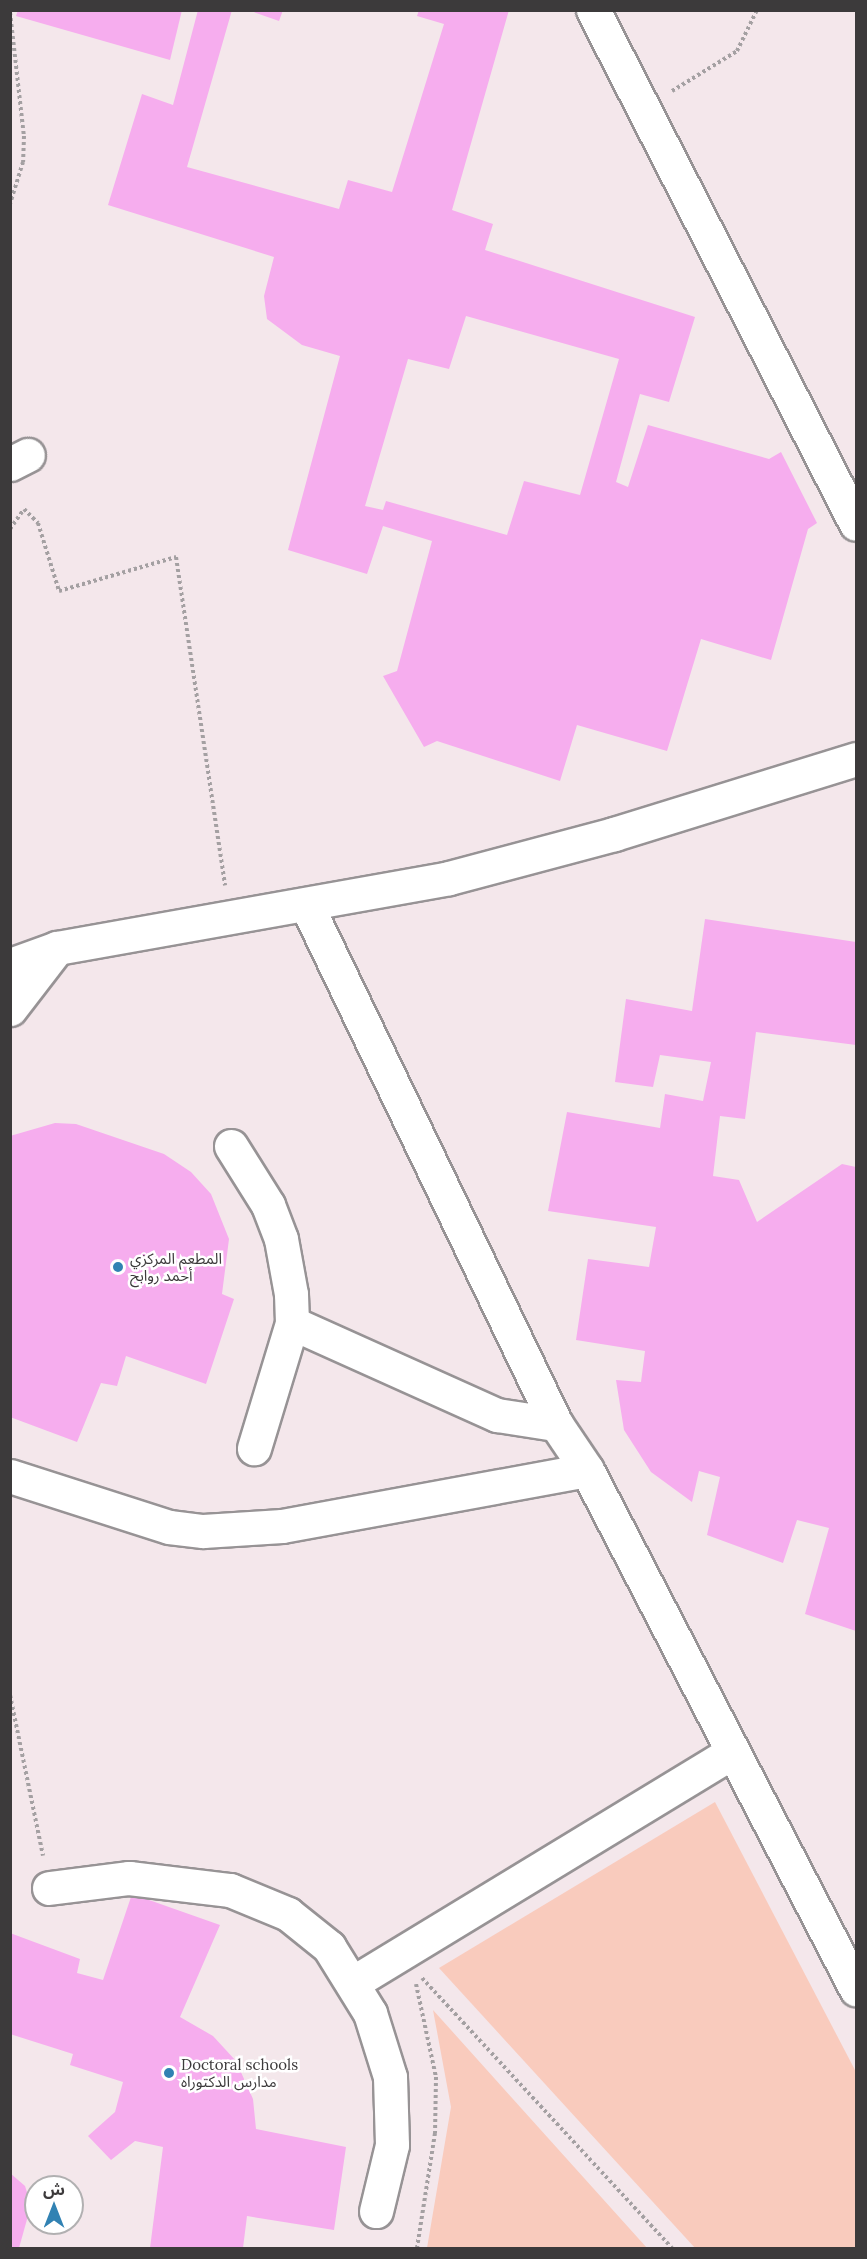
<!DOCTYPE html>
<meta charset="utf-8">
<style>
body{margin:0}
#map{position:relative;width:867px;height:2259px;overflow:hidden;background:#fcf7f9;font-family:Lora,"Noto Sans Arabic",serif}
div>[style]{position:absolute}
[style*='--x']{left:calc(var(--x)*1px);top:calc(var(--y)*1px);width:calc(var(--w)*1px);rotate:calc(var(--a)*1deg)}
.built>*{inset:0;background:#f4e7eb}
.green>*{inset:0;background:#f9cbbd}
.building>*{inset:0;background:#f6adee}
.path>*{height:4px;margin-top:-2px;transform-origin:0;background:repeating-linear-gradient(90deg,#a4a0a2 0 3px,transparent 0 6px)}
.roads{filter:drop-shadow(2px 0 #979395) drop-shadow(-2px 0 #979395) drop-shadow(0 2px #979395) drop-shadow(0 -2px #979395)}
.minor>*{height:33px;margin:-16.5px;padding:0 16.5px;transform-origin:16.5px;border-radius:16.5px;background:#fff}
.dots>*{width:16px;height:16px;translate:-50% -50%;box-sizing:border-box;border:3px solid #fff;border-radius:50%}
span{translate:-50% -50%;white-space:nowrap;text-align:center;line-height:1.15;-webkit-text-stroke:5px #fff;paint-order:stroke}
.poi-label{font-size:15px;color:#3c3a3b}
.left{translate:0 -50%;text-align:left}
.frame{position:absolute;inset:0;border:12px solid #3c3a3b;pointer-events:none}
.north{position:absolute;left:24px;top:2175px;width:60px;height:60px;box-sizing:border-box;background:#fff;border:2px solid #b1b0b1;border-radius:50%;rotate:0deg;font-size:16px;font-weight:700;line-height:24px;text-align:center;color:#3c3a3b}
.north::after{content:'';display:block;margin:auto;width:21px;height:27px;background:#3182b3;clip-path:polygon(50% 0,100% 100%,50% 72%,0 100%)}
</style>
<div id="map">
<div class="built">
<i style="clip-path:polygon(evenodd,11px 11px,856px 11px,856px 2248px,11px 2248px,11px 11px,36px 2187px,72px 2187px,72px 2223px,36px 2223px,36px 2187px)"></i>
</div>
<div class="green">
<i style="clip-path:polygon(715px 1802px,856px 2072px,856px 2248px,695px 2248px,439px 1968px)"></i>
<i style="clip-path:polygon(433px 2010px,647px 2248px,427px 2248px,451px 2107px)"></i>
</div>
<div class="building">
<i style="clip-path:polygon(18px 10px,182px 10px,170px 60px,16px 16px)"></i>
<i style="clip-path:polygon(evenodd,198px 10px,232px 10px,187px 167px,339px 209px,348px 180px,392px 192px,444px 24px,417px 16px,419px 10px,509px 10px,452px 210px,493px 224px,485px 250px,695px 317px,669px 402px,640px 394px,616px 482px,628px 487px,648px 425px,769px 459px,781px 452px,817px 523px,808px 529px,771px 660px,701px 639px,667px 751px,577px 725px,560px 781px,437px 741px,424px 747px,383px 676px,397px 671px,432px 541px,383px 526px,367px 574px,288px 550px,340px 356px,302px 345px,267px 319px,264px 296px,274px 257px,108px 205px,142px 94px,173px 105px,198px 10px,466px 316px,619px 359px,580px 495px,524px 481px,507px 535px,386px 501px,383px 510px,365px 506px,408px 359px,449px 369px,466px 316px)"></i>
<i style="clip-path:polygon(248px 10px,283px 10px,279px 21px)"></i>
<i style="clip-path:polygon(705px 919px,856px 942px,856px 1045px,756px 1032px,745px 1119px,720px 1116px,713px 1176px,739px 1180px,757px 1222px,842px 1164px,856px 1167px,856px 1631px,805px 1614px,829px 1528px,797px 1520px,783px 1563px,707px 1535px,720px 1477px,699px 1471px,692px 1502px,651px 1472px,624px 1430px,616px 1380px,641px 1382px,645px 1351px,576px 1340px,588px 1259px,649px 1267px,656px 1227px,548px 1211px,567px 1112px,660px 1128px,665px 1094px,703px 1101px,711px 1062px,660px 1055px,653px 1087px,615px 1082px,626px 999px,692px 1011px)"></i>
<i style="clip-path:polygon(55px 1123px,76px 1124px,164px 1154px,191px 1172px,211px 1194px,229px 1239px,222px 1294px,234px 1299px,206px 1384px,126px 1356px,117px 1386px,101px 1383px,77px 1442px,10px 1417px,10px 1136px)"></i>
<i style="clip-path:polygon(132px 1894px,220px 1925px,180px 2017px,213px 2036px,236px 2061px,253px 2099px,256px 2129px,346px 2147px,334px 2230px,247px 2216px,243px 2248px,150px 2248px,163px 2147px,135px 2141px,111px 2160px,88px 2136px,115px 2112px,123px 2082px,70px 2065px,73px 2054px,10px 2034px,10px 1933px,80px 1959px,77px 1973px,103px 1980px)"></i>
<i style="clip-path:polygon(10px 2173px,25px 2186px,31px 2205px,19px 2248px,10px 2248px)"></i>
</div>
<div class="path">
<i style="--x:10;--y:12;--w:125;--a:83.6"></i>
<i style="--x:24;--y:136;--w:26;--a:92"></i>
<i style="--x:23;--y:162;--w:44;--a:107.2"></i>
<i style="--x:672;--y:91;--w:76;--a:-31.6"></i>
<i style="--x:737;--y:51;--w:46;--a:-64"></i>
<i style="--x:10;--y:529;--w:24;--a:-55"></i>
<i style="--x:24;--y:509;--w:20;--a:45"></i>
<i style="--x:38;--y:523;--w:71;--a:72.8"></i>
<i style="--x:59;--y:591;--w:122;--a:-16.2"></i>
<i style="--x:176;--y:557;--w:332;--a:81.5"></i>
<i style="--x:10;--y:1695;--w:164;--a:78.4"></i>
<i style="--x:422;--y:1978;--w:368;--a:47.2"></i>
<i style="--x:416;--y:1984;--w:95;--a:77.9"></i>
<i style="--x:436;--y:2077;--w:56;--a:91"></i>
<i style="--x:435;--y:2133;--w:116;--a:98.9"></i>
</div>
<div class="roads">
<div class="minor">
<i style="--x:593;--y:10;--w:577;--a:62.9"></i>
<i style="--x:10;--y:464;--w:20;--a:-27"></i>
<i style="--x:307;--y:906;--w:575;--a:64.33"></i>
<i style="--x:556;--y:1424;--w:55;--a:56"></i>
<i style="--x:587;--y:1470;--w:585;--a:62.6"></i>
<i style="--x:10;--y:965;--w:50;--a:-19.9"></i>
<i style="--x:57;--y:948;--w:398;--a:-10.1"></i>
<i style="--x:449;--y:878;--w:171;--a:-14.9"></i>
<i style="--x:614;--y:834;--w:253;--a:-17.2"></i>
<i style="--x:10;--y:1009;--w:77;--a:-52.4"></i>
<i style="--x:231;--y:1146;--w:70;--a:57.9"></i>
<i style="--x:268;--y:1205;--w:36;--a:69"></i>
<i style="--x:281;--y:1239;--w:56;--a:79.7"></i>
<i style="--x:291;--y:1294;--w:29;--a:88"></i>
<i style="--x:292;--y:1323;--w:131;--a:106.9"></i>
<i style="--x:292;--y:1323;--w:225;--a:24.2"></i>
<i style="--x:497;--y:1415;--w:60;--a:8.7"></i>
<i style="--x:10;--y:1476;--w:167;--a:17.8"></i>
<i style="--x:169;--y:1527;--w:34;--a:7"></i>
<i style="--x:203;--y:1531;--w:79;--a:-3.6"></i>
<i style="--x:282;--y:1526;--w:310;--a:-10.4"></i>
<i style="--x:49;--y:1888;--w:81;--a:-7.1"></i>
<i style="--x:129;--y:1878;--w:102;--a:6.8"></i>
<i style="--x:230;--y:1890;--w:63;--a:22.5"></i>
<i style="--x:288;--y:1914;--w:53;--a:38.8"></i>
<i style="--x:329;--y:1947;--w:78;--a:58.2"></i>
<i style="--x:370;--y:2013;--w:67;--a:72.6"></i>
<i style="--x:390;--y:2077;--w:68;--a:88.3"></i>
<i style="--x:392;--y:2145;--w:68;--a:103.6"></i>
<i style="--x:354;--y:1982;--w:443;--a:-31.3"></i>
</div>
</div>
<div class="dots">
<i style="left:118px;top:1267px;background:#3182b3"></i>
<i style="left:169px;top:2073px;background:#3182b3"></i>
</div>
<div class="poi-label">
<span class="left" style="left:130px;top:1267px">المطعم المركزي<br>أحمد روابح</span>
<span class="left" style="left:181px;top:2073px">Doctoral schools<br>مدارس الدكتوراه</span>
</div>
<div class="frame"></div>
<div class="north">ش</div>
</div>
